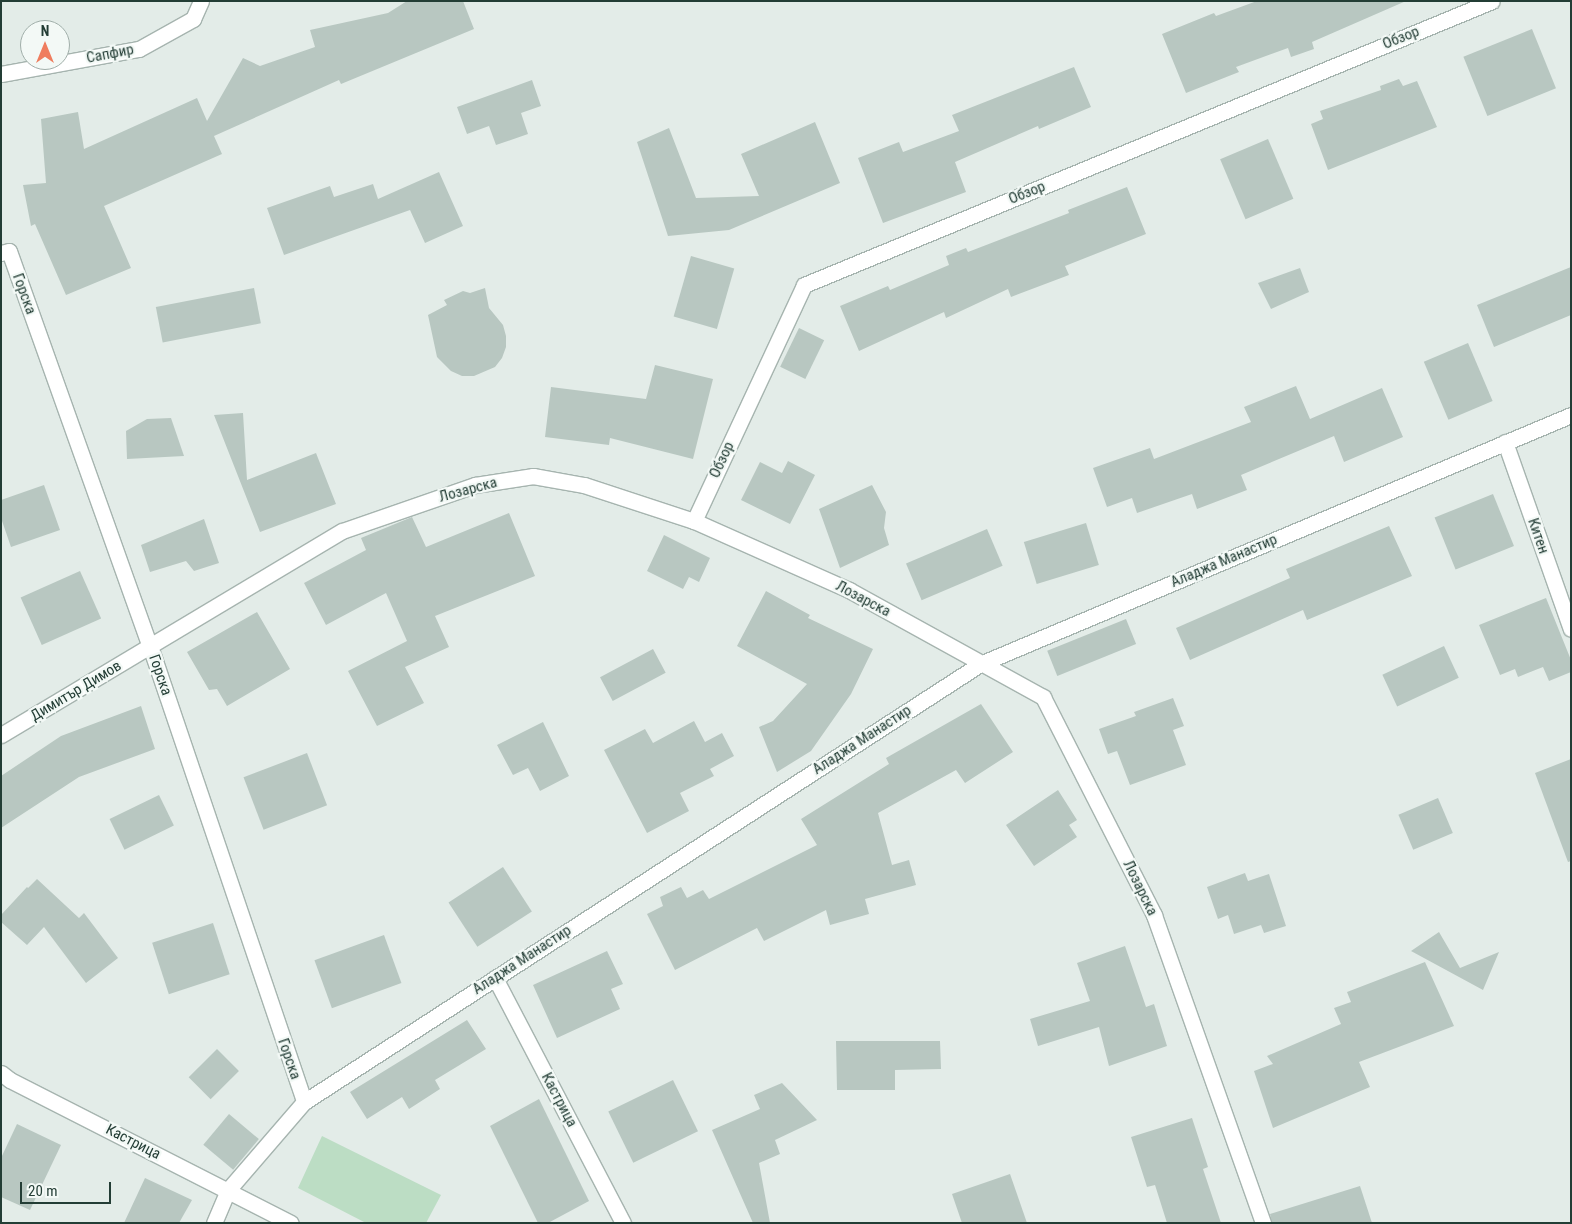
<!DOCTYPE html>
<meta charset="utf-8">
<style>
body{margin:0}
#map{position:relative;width:1572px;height:1224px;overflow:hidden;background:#e3ece8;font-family:"Roboto Condensed",sans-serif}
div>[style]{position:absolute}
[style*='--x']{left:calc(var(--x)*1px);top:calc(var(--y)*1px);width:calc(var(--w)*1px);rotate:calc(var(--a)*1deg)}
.green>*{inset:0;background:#bcddc4}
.building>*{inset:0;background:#b8c7c1;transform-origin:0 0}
.roads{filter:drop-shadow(1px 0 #a6b4af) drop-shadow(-1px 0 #a6b4af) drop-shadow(0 1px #a6b4af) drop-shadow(0 -1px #a6b4af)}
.street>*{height:15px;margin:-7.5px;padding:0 7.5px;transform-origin:7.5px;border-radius:7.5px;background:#fff}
span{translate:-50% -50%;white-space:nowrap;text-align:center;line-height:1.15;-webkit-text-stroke:4.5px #f3f9f6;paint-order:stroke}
.street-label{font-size:15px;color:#233d35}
.frame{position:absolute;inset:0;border:2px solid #233d35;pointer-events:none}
.north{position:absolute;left:20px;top:20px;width:50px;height:50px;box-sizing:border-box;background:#f3f9f6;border:1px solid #a0aea9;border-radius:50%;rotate:0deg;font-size:14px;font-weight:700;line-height:20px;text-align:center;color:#233d35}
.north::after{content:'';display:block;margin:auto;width:18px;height:22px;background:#ef7d5e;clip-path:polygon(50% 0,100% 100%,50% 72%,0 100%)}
.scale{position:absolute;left:20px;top:1182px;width:91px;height:22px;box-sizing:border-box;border:2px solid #233d35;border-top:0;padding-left:6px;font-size:15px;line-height:18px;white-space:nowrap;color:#233d35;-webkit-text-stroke:4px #f3f9f6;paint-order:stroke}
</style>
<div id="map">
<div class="green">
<i style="clip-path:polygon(322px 1136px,441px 1195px,426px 1223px,366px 1223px,298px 1188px)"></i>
</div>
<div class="building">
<i style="clip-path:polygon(407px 1px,463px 1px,474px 29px,341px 84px,339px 80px,214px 136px,222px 154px,104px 206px,131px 268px,66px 295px,35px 224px,31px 226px,23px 185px,46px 183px,41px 119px,78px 112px,84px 149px,197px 98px,207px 121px,243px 58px,260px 66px,315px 47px,310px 30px,388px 13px)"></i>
<i style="clip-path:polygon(1257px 1px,1406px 1px,1312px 42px,1314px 49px,1291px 57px,1288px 48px,1236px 67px,1239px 72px,1186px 93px,1162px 34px,1214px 13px,1216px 16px)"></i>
<i style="left:1532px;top:29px;width:64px;height:74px;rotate:68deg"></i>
<i style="clip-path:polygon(1074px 67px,1091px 107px,1039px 129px,1038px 126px,955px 162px,966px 192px,883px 223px,858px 158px,899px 142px,903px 152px,959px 131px,952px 115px)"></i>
<i style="clip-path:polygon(1399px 79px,1403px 86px,1417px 81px,1437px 127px,1328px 170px,1311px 124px,1323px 119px,1320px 111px,1381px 90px,1380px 86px)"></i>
<i style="clip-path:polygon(532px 80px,541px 106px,521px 113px,528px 134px,496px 145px,489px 126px,467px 134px,457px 107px)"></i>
<i style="clip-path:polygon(815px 122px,840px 183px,729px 230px,668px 236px,637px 142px,669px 128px,696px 198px,759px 196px,741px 154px)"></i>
<i style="left:1268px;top:139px;width:65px;height:52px;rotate:67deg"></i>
<i style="clip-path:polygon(439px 172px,463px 226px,425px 243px,410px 210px,284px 255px,267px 208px,330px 186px,334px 197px,373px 184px,378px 199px)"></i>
<i style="clip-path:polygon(1127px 187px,1146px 234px,1065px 266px,1069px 275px,1011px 297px,1008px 289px,946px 318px,944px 312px,859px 351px,840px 306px,888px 286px,890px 290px,949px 265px,946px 256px,966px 248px,968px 252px,1069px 213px,1068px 210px)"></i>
<i style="left:691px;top:256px;width:45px;height:63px;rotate:16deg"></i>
<i style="clip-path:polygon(1571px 267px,1571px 315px,1494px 347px,1477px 305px)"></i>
<i style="clip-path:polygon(1300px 268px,1309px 292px,1271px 309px,1258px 283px)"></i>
<i style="left:254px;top:288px;width:36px;height:100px;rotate:79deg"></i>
<i style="clip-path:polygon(485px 288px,489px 308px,503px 325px,506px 336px,506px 347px,502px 358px,495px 367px,474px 376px,462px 376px,451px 371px,437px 357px,428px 315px,447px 305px,444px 300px,463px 291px,470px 293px)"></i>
<i style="left:799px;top:328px;width:28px;height:43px;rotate:26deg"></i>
<i style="left:1468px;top:343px;width:63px;height:48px;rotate:67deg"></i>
<i style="clip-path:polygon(655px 365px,713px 379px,693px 459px,610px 438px,609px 445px,545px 437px,551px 387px,646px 399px)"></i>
<i style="clip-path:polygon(1296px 386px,1310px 419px,1382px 388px,1403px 437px,1344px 462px,1334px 436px,1241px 475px,1247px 490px,1197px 509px,1192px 494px,1137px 513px,1132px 498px,1107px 507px,1093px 468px,1150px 448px,1154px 459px,1251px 422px,1244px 407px)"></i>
<i style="clip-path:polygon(243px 413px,247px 480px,316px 453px,336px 504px,260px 532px,214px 415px)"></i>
<i style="clip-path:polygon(171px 418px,184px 456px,127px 459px,126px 431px,147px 419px)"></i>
<i style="clip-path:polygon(788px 461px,815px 475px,790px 524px,741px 500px,760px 462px,782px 473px)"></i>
<i style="clip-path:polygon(44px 485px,60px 530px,11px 547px,1px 518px,1px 500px)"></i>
<i style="clip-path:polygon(872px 485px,886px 512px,884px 528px,889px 545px,840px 568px,819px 509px)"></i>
<i style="left:1493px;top:494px;width:56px;height:63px;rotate:68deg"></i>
<i style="clip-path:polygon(509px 513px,535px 576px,435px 616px,449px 647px,405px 667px,424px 703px,377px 726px,348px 671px,407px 641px,386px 593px,326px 625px,304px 583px,366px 550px,361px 538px,412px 517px,426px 547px)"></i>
<i style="clip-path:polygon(204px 519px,219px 563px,194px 571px,186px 561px,150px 572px,141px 545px)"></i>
<i style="left:1086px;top:523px;width:44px;height:65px;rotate:73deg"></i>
<i style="clip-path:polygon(1389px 526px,1412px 576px,1307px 620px,1303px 610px,1190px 660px,1176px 628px,1290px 578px,1286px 569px)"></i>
<i style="left:987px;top:529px;width:40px;height:88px;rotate:67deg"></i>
<i style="clip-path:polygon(664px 535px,710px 558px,699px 582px,689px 577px,683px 589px,647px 571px)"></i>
<i style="left:80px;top:571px;width:52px;height:65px;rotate:66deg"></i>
<i style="clip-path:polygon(766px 591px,810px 615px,808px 618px,873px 649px,851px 694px,811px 751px,777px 772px,759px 727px,773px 721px,807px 684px,737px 646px)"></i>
<i style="clip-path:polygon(1546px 598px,1571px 660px,1571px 672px,1549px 681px,1543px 667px,1518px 677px,1515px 669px,1500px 675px,1479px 625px)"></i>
<i style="clip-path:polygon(257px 612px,290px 669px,227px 706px,217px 689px,209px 690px,187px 652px)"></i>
<i style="left:1126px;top:619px;width:27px;height:85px;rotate:68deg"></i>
<i style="left:1444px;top:646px;width:35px;height:68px;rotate:65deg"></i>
<i style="left:653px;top:649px;width:27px;height:60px;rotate:62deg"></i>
<i style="clip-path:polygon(1173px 698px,1184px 726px,1173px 730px,1186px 765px,1130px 785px,1117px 751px,1108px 754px,1099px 729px,1136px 716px,1134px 712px)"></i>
<i style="clip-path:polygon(981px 704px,1013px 752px,965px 783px,956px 770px,878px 813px,892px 865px,909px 860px,916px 885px,865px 899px,869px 914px,830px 925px,826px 910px,764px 941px,757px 928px,675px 970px,647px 914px,663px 906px,660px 897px,681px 887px,687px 898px,703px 890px,709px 899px,817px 845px,801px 819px,889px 764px,886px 758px)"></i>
<i style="clip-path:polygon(141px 706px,155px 749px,79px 777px,1px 828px,1px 776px,61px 736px)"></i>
<i style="clip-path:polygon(694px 721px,705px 742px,722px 733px,734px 756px,710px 769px,714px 776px,680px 793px,689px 811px,647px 833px,604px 750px,645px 729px,653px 743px)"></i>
<i style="clip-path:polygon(543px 722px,569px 776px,540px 791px,528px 768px,513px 775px,497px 745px)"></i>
<i style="left:307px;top:753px;width:56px;height:68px;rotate:69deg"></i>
<i style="clip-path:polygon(1571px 759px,1571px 861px,1568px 862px,1535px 773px)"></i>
<i style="clip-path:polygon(1058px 790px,1077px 820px,1069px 825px,1077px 837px,1034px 866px,1006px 825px)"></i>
<i style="left:159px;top:795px;width:34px;height:55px;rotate:64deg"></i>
<i style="left:1438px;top:798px;width:38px;height:43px;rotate:67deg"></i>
<i style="left:503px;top:867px;width:53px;height:65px;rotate:57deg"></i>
<i style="clip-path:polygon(1245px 873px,1248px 881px,1269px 874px,1286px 926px,1264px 933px,1261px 925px,1234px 934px,1228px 915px,1218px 919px,1207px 887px)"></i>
<i style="clip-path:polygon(37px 879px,79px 918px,84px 913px,118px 958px,86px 983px,44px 927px,27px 945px,1px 922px,1px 915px,27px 887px,28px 888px)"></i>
<i style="left:213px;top:923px;width:54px;height:64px;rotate:72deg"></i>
<i style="clip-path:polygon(1439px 932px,1460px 968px,1499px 952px,1483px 990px,1411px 951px)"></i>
<i style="left:384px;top:935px;width:51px;height:74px;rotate:70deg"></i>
<i style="clip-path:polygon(1125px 946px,1146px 1007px,1154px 1004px,1167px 1046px,1109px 1066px,1099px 1027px,1038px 1046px,1030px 1019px,1090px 1001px,1077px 963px)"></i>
<i style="clip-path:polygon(607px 951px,623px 984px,611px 989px,620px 1009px,557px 1038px,533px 985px)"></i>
<i style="clip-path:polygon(1425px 962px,1454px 1026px,1359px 1062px,1370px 1087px,1273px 1128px,1254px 1071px,1273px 1064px,1267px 1056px,1341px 1024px,1334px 1008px,1351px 1002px,1347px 992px)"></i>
<i style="clip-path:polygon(467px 1020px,486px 1049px,435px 1080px,440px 1089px,409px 1109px,402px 1097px,367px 1119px,350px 1092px)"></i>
<i style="clip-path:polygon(836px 1041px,940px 1041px,941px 1069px,895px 1070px,895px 1090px,837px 1090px)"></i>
<i style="left:217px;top:1049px;width:31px;height:40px;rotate:45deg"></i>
<i style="left:673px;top:1080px;width:57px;height:72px;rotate:64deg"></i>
<i style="clip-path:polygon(782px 1083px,817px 1120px,775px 1140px,780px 1154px,759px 1163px,770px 1223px,753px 1223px,712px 1130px,760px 1109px,754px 1095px)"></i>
<i style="clip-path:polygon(539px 1099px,589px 1201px,548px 1223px,538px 1223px,490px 1126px)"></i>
<i style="left:229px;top:1114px;width:39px;height:40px;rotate:40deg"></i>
<i style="clip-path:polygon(1192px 1118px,1208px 1167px,1203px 1169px,1221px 1223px,1167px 1223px,1155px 1185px,1147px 1187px,1131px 1137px)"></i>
<i style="clip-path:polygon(17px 1124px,61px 1145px,30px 1210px,1px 1197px,1px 1158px)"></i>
<i style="clip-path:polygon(1010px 1174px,1027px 1223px,962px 1223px,952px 1194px)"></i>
<i style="clip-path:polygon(145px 1178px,192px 1200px,179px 1223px,124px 1223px)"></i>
<i style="clip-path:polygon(1360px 1186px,1372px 1223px,1272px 1223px,1270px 1214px)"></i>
</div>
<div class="roads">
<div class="street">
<i style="--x:1;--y:74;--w:140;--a:-10.3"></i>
<i style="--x:139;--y:49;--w:62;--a:-29.1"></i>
<i style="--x:193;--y:19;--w:20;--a:-66"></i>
<i style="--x:1;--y:253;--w:8;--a:-14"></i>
<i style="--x:9;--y:251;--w:419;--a:70.4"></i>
<i style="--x:150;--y:646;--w:481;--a:71.3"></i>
<i style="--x:1505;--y:442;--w:198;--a:70.6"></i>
<i style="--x:694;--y:521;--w:260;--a:-65"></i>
<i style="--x:804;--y:285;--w:744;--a:-22.43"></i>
<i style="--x:1;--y:735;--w:397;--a:-30.9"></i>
<i style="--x:342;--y:531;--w:141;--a:-19.1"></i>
<i style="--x:475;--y:485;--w:59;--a:-8.8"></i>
<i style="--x:533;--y:476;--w:52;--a:10"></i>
<i style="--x:584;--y:485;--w:116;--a:18.1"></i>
<i style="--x:694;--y:521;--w:170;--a:24"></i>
<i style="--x:849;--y:590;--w:222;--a:28.9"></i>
<i style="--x:1043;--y:697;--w:245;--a:63"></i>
<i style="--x:1154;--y:915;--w:327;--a:70.5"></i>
<i style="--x:495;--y:978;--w:276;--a:62.4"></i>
<i style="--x:1;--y:1073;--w:11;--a:38"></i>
<i style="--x:10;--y:1080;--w:315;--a:27"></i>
<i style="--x:214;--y:1223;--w:36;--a:-67"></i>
<i style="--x:228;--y:1190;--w:116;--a:-49.2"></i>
<i style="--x:304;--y:1102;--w:805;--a:-32.94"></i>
<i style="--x:980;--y:664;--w:641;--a:-22.85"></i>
</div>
</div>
<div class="street-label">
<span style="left:1401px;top:38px;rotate:-22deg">Обзор</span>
<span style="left:110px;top:54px;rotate:-11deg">Сапфир</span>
<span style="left:1027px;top:193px;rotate:-22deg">Обзор</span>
<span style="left:24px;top:294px;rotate:70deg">Горска</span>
<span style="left:722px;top:460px;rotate:-65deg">Обзор</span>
<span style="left:468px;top:490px;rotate:-15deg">Лозарска</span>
<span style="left:1538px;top:536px;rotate:71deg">Китен</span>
<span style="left:1224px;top:561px;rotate:-23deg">Аладжа Манастир</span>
<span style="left:863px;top:599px;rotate:28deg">Лозарска</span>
<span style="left:160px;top:675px;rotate:71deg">Горска</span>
<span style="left:76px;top:691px;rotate:-31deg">Димитър Димов</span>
<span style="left:862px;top:740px;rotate:-33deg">Аладжа Манастир</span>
<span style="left:1140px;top:888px;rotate:64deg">Лозарска</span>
<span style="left:522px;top:960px;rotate:-33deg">Аладжа Манастир</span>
<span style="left:289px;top:1059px;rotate:71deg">Горска</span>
<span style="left:559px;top:1100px;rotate:62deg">Кастрица</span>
<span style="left:133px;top:1142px;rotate:27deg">Кастрица</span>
</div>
<div class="frame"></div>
<div class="north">N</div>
<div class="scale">20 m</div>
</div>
